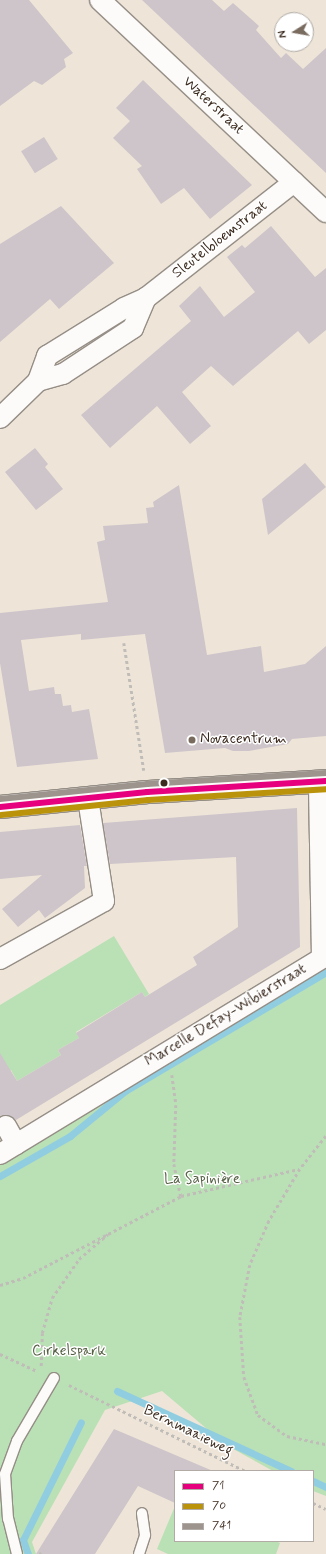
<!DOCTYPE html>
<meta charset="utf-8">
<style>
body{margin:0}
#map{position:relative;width:326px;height:1554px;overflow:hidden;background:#eee5d8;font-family:Mynerve,sans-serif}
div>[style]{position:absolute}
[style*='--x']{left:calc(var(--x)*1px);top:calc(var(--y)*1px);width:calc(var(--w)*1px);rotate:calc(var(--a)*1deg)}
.green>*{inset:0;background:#bae0b5}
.stream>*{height:7px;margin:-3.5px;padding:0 3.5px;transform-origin:3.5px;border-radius:3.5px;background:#90cde1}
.building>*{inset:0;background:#cec5ca;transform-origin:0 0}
.path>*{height:2.5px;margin-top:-1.25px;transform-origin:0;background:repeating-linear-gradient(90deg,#c0bdb9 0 3px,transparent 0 6px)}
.roads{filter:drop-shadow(1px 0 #958e86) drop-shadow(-1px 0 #958e86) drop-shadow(0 1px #958e86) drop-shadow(0 -1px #958e86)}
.lane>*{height:10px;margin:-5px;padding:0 5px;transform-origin:5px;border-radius:5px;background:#fcfbf9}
.street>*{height:20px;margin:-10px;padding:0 10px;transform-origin:10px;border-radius:10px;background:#fcfbf9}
.secondary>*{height:22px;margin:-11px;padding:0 11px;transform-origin:11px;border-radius:11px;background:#fcfbf9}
.bus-1>*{height:6px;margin:-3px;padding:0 3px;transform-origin:3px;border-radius:3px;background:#e6007e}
.bus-2>*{height:6px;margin:-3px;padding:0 3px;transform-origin:3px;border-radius:3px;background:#ba930a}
.bus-3>*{height:6px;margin:-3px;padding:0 3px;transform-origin:3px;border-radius:3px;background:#9d948e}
.dots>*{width:11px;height:11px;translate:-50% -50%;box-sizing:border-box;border:2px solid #fff;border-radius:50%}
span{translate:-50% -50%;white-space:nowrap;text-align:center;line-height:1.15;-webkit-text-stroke:3px #fff;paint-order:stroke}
.street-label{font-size:15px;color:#3b2a1e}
.poi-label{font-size:15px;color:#3b2a1e}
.left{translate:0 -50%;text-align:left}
.park-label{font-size:15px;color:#545f43}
.legend{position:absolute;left:174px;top:1470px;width:140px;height:72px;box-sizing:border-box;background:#fff;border:1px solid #b1aaa5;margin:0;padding:5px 7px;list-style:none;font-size:12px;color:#3b2a1e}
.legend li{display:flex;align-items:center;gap:8px;height:20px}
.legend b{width:20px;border:1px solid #b1aaa5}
.north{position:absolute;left:274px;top:12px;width:40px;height:40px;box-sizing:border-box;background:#fff;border:1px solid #b1aaa5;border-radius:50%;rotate:259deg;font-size:11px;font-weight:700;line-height:16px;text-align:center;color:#3b2a1e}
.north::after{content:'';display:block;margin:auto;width:14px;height:18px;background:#7a6b5f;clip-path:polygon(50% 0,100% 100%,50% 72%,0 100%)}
</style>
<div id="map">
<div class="green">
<i style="clip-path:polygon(114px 936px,149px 994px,145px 997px,142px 992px,76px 1032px,79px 1038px,58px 1050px,61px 1055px,17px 1081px,11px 1070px,0 1077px,0 1005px)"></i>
<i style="clip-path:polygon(326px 965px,326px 1496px,313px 1491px,313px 1471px,273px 1471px,226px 1445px,162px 1391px,105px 1410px,32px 1542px,36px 1554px,0 1554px,0 1159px)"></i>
<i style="clip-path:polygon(175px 1506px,175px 1541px,276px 1541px,280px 1543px,276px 1554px,168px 1554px,157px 1549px)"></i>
</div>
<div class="stream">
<i style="--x:0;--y:1176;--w:81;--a:-29.7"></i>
<i style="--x:70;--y:1136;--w:71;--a:-39.3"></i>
<i style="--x:125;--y:1091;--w:234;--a:-30.6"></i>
<i style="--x:117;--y:1391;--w:192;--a:24.7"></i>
<i style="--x:313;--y:1481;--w:14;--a:25"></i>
<i style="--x:28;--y:1554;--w:15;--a:-110"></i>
<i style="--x:23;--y:1540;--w:131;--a:-63.8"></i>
</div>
<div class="building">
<i style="clip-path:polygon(0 0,29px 0,73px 53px,64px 59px,66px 67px,42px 85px,34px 81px,0 106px)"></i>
<i style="clip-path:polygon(142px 0,212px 0,224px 11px,233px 3px,259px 26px,256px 30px,281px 58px,286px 53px,303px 69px,326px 48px,326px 173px)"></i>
<i style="clip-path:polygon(143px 80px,252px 185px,210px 219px,184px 188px,161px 204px,137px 169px,142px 166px,113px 138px,130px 121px,116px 108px)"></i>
<i style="left:44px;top:137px;width:26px;height:27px;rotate:58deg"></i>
<i style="clip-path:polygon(61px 206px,114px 263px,59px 309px,50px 299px,0 342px,0 244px)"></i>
<i style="clip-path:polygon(271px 226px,315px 277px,326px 268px,326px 330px,309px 344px,298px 331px,233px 386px,211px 366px,182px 392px,211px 426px,190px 444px,157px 406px,110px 448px,81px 415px,191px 321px,179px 306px,200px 286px,224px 317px,255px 292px,227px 257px,242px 245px,245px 248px)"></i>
<i style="clip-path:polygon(35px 448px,48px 464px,45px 467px,63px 489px,36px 510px,5px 472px)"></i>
<i style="clip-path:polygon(305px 463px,326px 487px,268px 535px,262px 499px)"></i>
<i style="clip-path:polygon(179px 485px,207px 655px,261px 646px,264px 672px,305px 664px,326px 646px,326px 736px,292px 739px,288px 744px,249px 751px,233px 751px,225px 748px,165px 753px,145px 634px,81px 640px,81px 634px,21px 640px,29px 691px,54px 687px,55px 694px,61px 694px,63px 706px,71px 705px,72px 712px,89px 709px,98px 759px,17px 767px,0 663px,0 613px,108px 602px,97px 542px,105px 540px,103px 526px,148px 523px,146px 508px,154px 507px,153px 502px)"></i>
<i style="clip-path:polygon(297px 808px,300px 947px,16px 1120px,7px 1115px,0 1116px,0 1053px,17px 1081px,61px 1055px,58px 1050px,79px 1038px,76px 1033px,142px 992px,145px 997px,197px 965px,193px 957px,238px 927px,236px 857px,110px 864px,103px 823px)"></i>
<i style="clip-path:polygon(80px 825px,87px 866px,84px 866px,85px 888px,45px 918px,39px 910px,18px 927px,2px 909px,42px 875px,0 879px,0 832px)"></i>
<i style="clip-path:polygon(114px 1429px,213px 1471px,175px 1471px,175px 1503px,138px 1486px,95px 1554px,36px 1554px)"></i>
</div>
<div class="path">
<i style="--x:124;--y:643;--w:129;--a:81.1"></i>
<i style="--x:172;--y:1075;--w:30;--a:82"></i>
<i style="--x:176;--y:1105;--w:59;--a:91.9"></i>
<i style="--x:174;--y:1164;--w:33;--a:78"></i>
<i style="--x:181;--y:1196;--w:121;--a:-12.9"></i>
<i style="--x:326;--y:1136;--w:42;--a:128.2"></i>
<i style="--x:300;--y:1169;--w:61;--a:120.8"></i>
<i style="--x:269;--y:1221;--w:48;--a:113.4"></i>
<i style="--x:250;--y:1265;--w:53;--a:100.9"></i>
<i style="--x:240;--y:1317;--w:60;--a:86.2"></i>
<i style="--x:244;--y:1377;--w:40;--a:69.8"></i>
<i style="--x:258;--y:1415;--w:36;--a:36"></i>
<i style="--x:287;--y:1436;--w:40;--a:12"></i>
<i style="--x:0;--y:1285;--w:24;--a:-17"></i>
<i style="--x:23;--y:1278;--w:178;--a:-27.4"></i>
<i style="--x:0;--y:1354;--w:41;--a:24.7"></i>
<i style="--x:41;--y:1366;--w:33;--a:-88"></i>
<i style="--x:42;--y:1333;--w:36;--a:-74"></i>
<i style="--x:52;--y:1298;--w:47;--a:-55.3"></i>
<i style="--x:79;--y:1259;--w:38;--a:-41"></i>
<i style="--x:69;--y:1385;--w:196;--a:26"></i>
<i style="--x:313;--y:1503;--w:14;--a:25"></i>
<i style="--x:39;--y:1554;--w:4;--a:-27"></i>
</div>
<div class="roads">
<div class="lane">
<i style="--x:17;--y:1554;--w:36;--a:-104"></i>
<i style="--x:8;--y:1519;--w:45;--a:-93.8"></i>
<i style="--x:5;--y:1474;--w:35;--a:-70"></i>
<i style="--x:17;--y:1441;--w:73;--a:-59.6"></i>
<i style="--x:139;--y:1554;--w:20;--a:-72"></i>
<i style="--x:145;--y:1535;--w:22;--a:-98"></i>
</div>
<div class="street">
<i style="--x:100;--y:0;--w:310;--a:43.2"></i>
<i style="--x:38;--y:381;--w:26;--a:-16"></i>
<i style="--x:63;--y:374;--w:84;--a:-33.3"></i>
<i style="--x:133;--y:328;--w:33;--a:-67"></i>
<i style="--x:0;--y:418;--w:53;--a:-44.2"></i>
<i style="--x:38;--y:381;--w:27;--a:-70"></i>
<i style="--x:47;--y:356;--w:91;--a:-31.9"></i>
<i style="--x:124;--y:308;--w:24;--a:-24"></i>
<i style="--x:146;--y:298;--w:188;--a:-38.1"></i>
<i style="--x:0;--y:959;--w:119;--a:-29.1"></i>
<i style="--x:104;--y:901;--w:103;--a:-98.9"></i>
<i style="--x:6;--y:1126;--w:21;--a:61"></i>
<i style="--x:0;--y:1154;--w:377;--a:-31.3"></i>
<i style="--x:322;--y:958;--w:177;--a:-91"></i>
</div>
<div class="secondary">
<i style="--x:0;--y:807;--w:148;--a:-5.8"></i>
<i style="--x:147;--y:792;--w:179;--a:-3.5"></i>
</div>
</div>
<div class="bus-1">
<i style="--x:0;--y:807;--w:148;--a:-5.8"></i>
<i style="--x:147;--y:792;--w:179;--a:-3.5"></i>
</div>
<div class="bus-2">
<i style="--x:1;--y:815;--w:148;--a:-5.8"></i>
<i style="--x:148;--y:800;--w:178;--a:-3.5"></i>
</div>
<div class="bus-3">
<i style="--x:0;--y:799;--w:148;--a:-5.8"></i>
<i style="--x:147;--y:784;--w:179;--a:-3.5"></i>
</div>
<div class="dots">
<i style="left:192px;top:740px;background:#7a6b5f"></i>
<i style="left:164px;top:783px;background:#3b2a1e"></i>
</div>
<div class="street-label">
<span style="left:213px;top:106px;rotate:43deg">Waterstraat</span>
<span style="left:220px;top:240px;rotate:-38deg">Sleutelbloemstraat</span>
<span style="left:226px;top:1016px;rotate:-31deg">Marcelle Defay-Wibierstraat</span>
<span style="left:188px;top:1431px;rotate:26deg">Bernmaaieweg</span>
</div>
<div class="poi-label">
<span class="left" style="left:200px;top:740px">Novacentrum</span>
</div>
<div class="park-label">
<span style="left:202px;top:1180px">La Sapinière</span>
<span style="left:69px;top:1352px">Cirkelspark</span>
</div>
<ul class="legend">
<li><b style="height:5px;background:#e6007e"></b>71</li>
<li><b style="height:5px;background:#ba930a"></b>70</li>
<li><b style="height:5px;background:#9d948e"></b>741</li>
</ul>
<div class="north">N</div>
</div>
